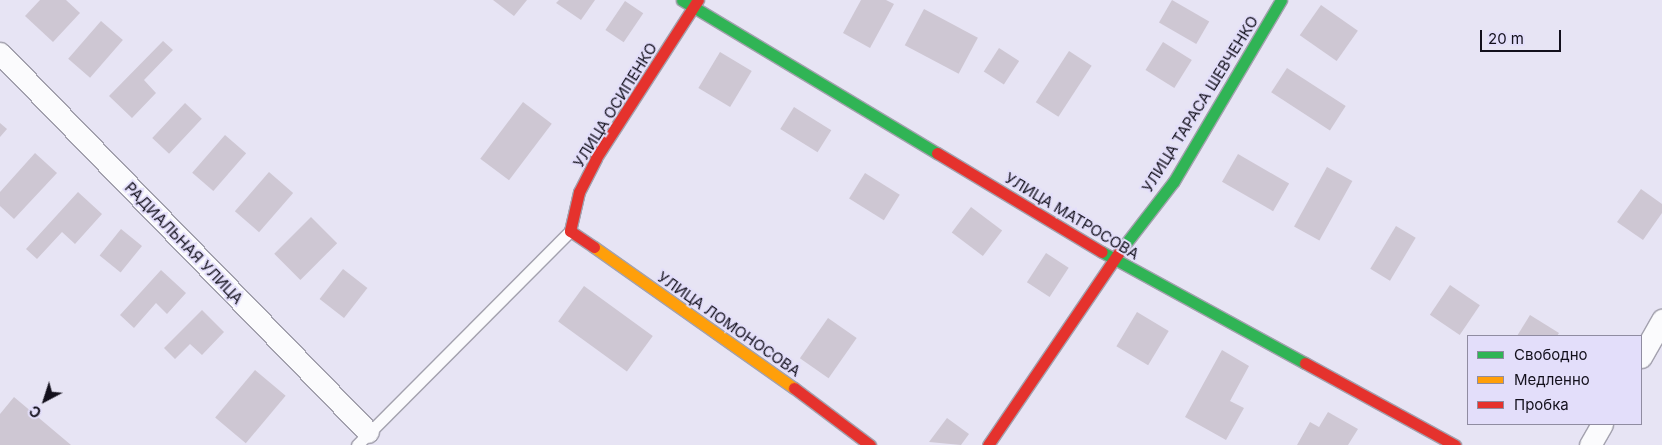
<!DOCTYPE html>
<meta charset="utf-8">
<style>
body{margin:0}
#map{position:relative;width:1662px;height:445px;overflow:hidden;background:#e7e4f4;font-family:Inter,sans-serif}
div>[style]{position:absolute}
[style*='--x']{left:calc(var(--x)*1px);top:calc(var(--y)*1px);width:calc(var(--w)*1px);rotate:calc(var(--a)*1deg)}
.building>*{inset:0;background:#cec7d3;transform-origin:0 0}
.roads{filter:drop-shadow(1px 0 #a3a1ae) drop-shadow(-1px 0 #a3a1ae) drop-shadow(0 1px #a3a1ae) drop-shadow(0 -1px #a3a1ae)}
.lane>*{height:11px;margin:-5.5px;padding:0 5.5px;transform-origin:5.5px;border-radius:5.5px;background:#fbfbfd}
.street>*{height:21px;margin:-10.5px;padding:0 10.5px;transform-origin:10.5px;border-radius:10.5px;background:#fbfbfd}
.fast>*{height:11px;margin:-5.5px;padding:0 5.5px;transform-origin:5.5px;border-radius:5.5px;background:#30b455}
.slow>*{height:11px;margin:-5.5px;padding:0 5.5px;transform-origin:5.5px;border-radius:5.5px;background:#ff9f0a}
.jam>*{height:11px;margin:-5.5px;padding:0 5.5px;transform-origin:5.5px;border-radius:5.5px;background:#e5322d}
span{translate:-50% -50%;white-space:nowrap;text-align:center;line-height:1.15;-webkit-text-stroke:4px #e3defa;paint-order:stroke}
.street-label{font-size:15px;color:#13101c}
.legend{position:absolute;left:1467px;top:335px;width:175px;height:90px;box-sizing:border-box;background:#e3defa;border:1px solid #908ca1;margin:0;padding:6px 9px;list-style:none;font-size:15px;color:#13101c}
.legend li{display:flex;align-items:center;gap:10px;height:25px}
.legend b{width:25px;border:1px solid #908ca1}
.north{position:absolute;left:20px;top:375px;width:50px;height:50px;-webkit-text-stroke:4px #e3defa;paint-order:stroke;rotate:220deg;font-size:14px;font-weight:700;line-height:20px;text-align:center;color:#13101c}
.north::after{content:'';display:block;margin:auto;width:18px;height:22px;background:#13101c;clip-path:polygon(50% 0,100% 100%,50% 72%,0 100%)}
.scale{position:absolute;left:1480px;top:30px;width:81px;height:22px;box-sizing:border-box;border:2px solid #13101c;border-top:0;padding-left:6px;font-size:15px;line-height:18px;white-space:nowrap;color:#13101c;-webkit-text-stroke:4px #e3defa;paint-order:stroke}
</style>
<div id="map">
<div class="building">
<i style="clip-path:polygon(40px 0,66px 0,80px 13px,53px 42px,25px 16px)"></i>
<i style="clip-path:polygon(493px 0,527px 0,514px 16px)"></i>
<i style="clip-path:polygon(559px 0,595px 0,581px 20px,556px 3px)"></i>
<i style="clip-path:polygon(861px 0,886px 0,894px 4px,870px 48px,843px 33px)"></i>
<i style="left:1172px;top:0;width:43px;height:26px;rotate:30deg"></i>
<i style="left:625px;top:1px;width:22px;height:35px;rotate:34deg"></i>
<i style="left:1321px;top:5px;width:45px;height:37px;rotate:35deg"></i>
<i style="left:924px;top:9px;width:61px;height:41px;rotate:28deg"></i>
<i style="left:101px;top:21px;width:29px;height:50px;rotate:41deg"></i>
<i style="clip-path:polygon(163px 41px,173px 50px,144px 80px,156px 93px,132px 118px,109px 96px)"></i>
<i style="left:1163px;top:42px;width:34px;height:33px;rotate:32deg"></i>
<i style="left:999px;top:48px;width:24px;height:28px;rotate:33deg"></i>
<i style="left:1069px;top:51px;width:27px;height:61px;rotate:33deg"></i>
<i style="left:720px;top:52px;width:37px;height:42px;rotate:31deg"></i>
<i style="left:1287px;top:68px;width:70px;height:29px;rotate:33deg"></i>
<i style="left:523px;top:102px;width:36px;height:71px;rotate:37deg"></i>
<i style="left:185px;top:103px;width:23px;height:48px;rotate:43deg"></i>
<i style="left:794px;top:107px;width:44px;height:26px;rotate:32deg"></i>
<i style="clip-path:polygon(0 123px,7px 129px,0 137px)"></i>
<i style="left:225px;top:135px;width:28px;height:50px;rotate:41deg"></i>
<i style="clip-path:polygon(35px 153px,57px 173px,14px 219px,0 206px,0 192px)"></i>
<i style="left:1238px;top:154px;width:59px;height:32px;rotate:30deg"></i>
<i style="left:1327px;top:167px;width:29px;height:68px;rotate:29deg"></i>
<i style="left:269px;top:172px;width:32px;height:52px;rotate:41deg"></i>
<i style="left:865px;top:173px;width:41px;height:30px;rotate:32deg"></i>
<i style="clip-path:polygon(1641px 189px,1662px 204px,1662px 213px,1643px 240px,1617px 222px)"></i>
<i style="clip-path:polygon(78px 192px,102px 214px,75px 244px,62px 232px,37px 259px,26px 249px)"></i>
<i style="left:971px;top:207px;width:39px;height:32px;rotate:37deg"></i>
<i style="left:311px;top:217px;width:37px;height:52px;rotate:45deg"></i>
<i style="left:1396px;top:226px;width:23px;height:50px;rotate:31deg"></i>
<i style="left:121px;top:229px;width:27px;height:34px;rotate:39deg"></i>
<i style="left:1046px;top:253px;width:27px;height:35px;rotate:33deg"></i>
<i style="left:343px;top:269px;width:31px;height:38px;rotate:38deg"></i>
<i style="clip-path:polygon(161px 270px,186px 293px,167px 314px,156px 303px,134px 328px,120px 315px)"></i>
<i style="left:1450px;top:285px;width:36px;height:36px;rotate:34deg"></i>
<i style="left:584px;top:286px;width:85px;height:44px;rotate:36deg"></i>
<i style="clip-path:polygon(202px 310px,224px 332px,202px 355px,190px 344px,175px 359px,164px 348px)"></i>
<i style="left:1137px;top:312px;width:37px;height:40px;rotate:31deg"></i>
<i style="clip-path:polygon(1530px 315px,1559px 333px,1557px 336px,1517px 336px)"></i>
<i style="left:828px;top:318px;width:35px;height:49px;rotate:35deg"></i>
<i style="clip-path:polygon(1222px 350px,1249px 366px,1230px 401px,1244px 408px,1226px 440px,1185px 417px)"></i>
<i style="left:255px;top:370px;width:40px;height:62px;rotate:40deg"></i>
<i style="clip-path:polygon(14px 397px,71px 445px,0 445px,0 414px)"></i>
<i style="clip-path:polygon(1328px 412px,1358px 429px,1348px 445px,1297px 445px,1310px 422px,1319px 427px)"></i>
<i style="clip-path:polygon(947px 418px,969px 434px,961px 445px,929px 442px)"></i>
</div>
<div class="roads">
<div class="lane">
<i style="--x:357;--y:445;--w:302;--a:-45.1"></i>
</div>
<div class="street">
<i style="--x:0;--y:53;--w:528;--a:45.84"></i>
<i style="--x:1641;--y:357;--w:43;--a:-60.4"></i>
<i style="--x:1590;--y:445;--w:24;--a:-60"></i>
</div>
<div class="fast">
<i style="--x:682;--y:0;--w:297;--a:31"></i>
<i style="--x:1120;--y:251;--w:88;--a:-52.4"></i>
<i style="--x:1174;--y:181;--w:210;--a:-59.4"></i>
<i style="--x:1102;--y:252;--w:231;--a:28.7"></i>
</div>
<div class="slow">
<i style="--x:594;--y:247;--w:245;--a:35.2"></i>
</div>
<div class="jam">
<i style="--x:937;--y:153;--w:192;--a:31"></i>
<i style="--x:594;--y:247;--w:29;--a:-146"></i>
<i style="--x:570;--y:231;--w:40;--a:-77"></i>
<i style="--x:579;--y:192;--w:38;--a:-63"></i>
<i style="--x:596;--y:158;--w:188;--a:-57.2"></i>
<i style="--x:1305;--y:363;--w:171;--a:28.7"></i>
<i style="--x:794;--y:388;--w:95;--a:36.9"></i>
<i style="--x:988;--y:445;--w:235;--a:-55.8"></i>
</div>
</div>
<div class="street-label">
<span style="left:1200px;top:104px;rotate:-58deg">УЛИЦА ТАРАСА ШЕВЧЕНКО</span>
<span style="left:615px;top:105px;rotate:-58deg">УЛИЦА ОСИПЕНКО</span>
<span style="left:1072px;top:216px;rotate:31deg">УЛИЦА МАТРОСОВА</span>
<span style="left:184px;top:243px;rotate:46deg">РАДИАЛЬНАЯ УЛИЦА</span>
<span style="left:729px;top:324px;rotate:35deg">УЛИЦА ЛОМОНОСОВА</span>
</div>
<ul class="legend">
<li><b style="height:6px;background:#30b455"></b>Свободно</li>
<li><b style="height:6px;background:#ff9f0a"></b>Медленно</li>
<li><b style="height:6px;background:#e5322d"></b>Пробка</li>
</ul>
<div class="north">С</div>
<div class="scale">20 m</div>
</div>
